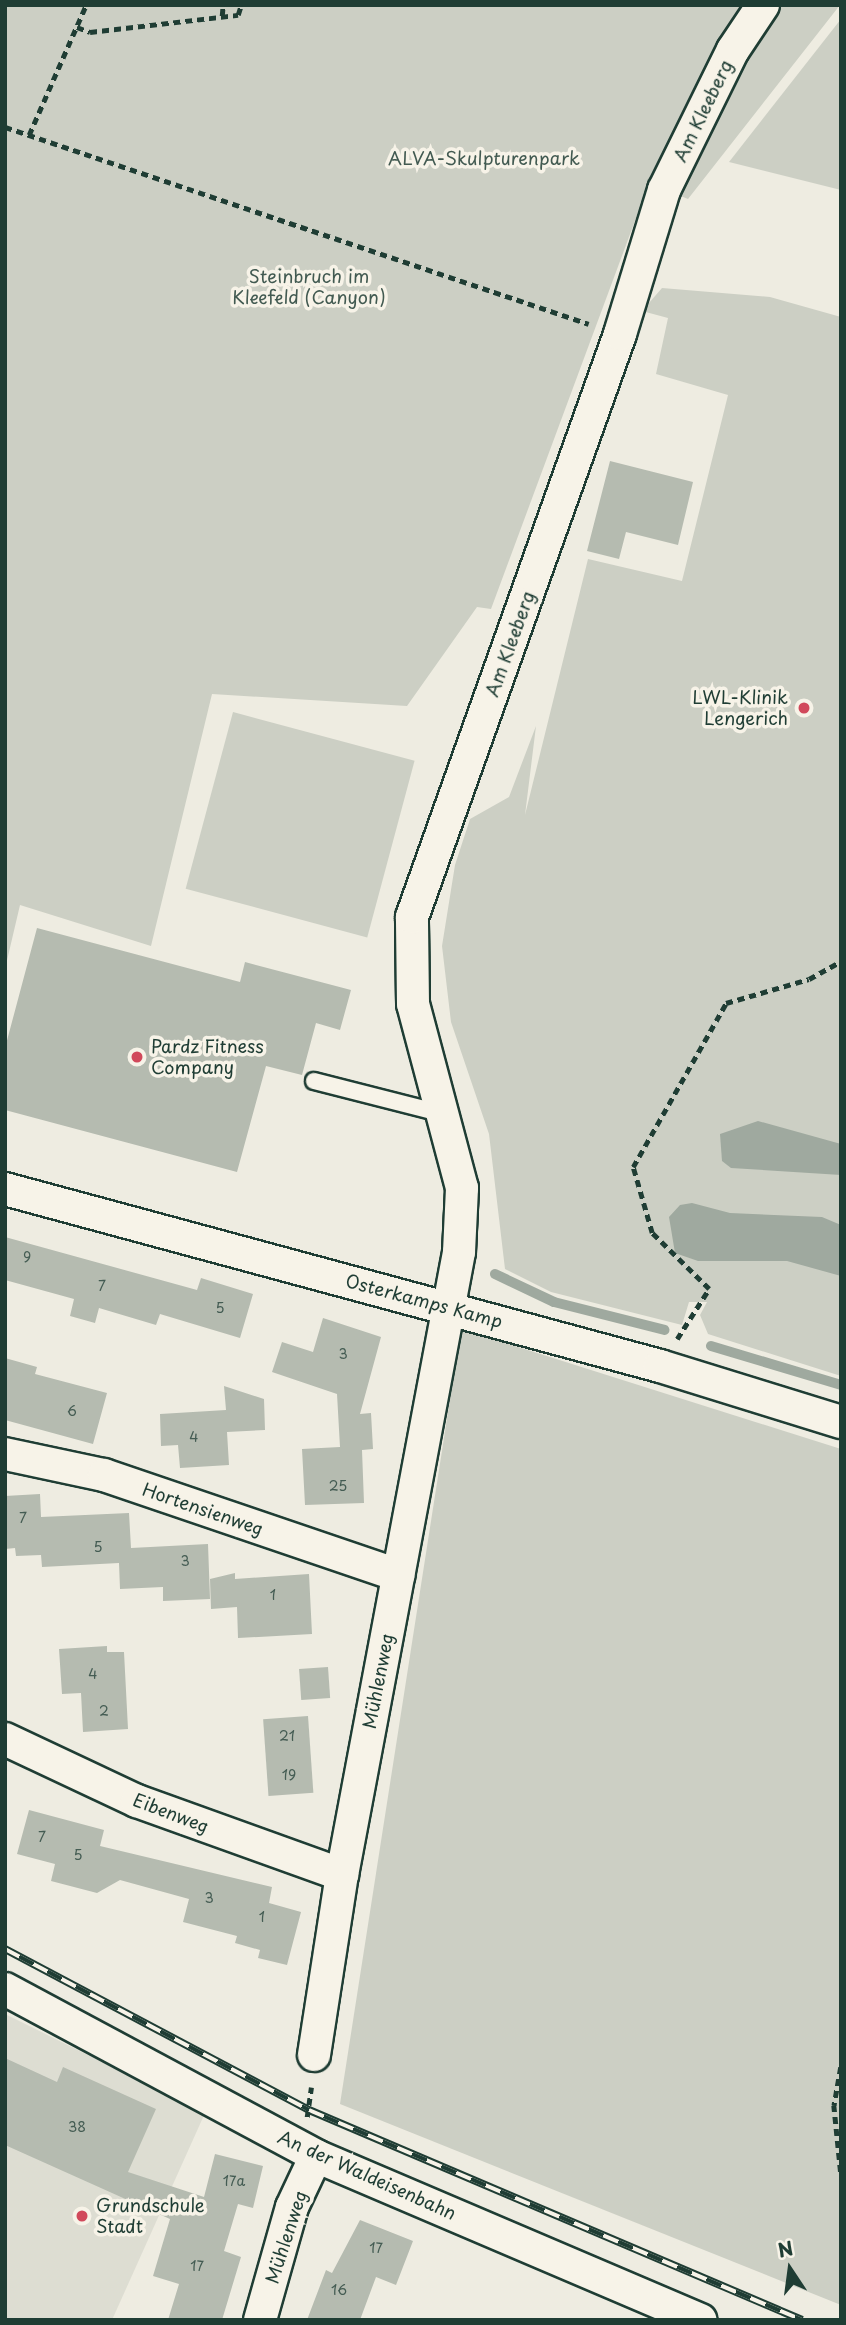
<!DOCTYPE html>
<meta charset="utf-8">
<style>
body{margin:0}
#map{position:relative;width:846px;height:2325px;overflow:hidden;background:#eeece1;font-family:"Playpen Sans",sans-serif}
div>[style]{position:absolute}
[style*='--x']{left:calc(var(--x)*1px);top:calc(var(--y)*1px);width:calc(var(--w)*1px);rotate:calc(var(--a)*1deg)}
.built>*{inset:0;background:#ddddd2}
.green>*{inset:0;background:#cccfc4;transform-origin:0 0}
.water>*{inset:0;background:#9fa99f}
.stream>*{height:10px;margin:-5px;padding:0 5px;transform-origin:5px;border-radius:5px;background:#9fa99f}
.building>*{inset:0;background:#b5bbb0;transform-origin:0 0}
.path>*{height:4.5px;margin-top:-2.25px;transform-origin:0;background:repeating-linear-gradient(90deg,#1f3d34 0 7px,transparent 0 12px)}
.roads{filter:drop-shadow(2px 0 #1f3d34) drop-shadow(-2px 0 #1f3d34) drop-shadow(0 2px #1f3d34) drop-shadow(0 -2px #1f3d34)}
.lane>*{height:16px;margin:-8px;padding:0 8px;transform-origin:8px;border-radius:8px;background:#f7f3e8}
.street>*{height:32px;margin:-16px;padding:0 16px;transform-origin:16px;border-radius:16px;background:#f7f3e8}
.rail>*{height:8px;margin-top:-4px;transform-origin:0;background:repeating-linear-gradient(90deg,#f7f3e8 0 16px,#1f3d34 0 32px);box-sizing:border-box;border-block:2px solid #1f3d34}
.dots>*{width:19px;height:19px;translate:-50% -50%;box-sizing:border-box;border:4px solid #f7f3e8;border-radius:50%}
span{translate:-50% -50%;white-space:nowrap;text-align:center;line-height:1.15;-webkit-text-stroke:7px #f7f3e8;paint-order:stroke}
.number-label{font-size:14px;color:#445c53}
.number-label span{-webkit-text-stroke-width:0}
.street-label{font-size:18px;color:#1f3d34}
.park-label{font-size:18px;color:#425a51}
.poi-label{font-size:18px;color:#1f3d34}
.right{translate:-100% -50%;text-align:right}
.left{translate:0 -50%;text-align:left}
.frame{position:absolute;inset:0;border:7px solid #1f3d34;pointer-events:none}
.north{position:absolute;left:755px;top:2234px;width:70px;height:70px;-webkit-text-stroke:5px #f7f3e8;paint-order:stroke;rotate:347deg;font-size:19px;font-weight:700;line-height:28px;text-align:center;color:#1f3d34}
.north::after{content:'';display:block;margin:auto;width:24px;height:32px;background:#1f3d34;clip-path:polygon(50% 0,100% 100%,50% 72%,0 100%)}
</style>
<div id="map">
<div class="built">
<i style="clip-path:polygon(5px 2014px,205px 2113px,112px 2320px,5px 2320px)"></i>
</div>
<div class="green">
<i style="clip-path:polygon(5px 5px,840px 5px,688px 199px,649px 183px,491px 609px,477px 607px,407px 706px,212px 694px,151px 946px,20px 905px,5px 969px)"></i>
<i style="clip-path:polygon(841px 19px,841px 190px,729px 162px)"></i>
<i style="clip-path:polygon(662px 288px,770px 297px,841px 317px,841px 1376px,708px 1334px,700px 1315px,707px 1302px,689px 1302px,682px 1325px,551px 1292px,505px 1269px,489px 1134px,451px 1022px,442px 946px,455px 865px,470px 819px,509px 797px,536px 726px,525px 815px,588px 559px,682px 581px,728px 395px,656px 374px,668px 318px,642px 311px)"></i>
<i style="left:233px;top:712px;width:188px;height:183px;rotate:15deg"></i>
<i style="clip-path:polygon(461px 1329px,841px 1449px,841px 2305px,340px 2104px)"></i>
</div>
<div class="water">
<i style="clip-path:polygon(758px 1121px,841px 1144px,841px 1175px,731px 1168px,722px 1161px,720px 1134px)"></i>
<i style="clip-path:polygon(692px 1203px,730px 1213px,822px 1217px,841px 1225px,841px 1276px,787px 1261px,698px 1261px,675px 1253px,669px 1217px,680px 1205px)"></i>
</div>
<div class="stream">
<i style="--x:495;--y:1274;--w:65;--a:25.4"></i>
<i style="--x:554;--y:1302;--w:114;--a:14.2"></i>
<i style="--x:711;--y:1346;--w:136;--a:16.7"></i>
</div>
<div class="building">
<i style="clip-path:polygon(610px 461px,693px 482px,678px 545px,626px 532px,619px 559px,587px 551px)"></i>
<i style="clip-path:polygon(37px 928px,240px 982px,245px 962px,351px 990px,340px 1030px,316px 1023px,302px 1075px,266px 1066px,237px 1172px,5px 1110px,5px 1048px)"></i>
<i style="clip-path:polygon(5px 1237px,197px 1290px,201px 1278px,253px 1294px,240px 1338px,160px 1314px,156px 1325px,99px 1308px,95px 1323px,70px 1316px,74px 1299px,5px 1280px)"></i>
<i style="clip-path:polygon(323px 1318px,381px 1337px,360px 1414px,371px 1413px,373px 1449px,362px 1450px,364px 1503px,305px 1505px,302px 1449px,340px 1447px,337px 1394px,272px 1372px,282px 1342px,313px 1352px)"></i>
<i style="clip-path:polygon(5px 1358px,37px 1367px,35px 1374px,107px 1393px,93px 1444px,5px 1420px)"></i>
<i style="clip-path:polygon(224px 1386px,264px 1399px,265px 1430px,227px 1432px,229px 1465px,180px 1468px,178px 1445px,161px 1446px,160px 1414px,226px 1410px)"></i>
<i style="clip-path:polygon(40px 1494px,41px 1517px,129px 1513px,131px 1548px,208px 1544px,210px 1599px,163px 1601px,163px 1587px,120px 1589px,119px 1563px,42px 1567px,41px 1555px,16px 1556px,15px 1548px,5px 1549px,5px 1496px)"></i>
<i style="clip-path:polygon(235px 1573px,235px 1579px,309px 1574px,312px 1634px,238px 1638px,237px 1607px,211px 1609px,210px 1579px)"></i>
<i style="clip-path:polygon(107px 1646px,107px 1652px,124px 1652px,128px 1729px,83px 1732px,81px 1693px,62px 1694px,59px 1649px)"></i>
<i style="left:328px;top:1667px;width:31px;height:29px;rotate:86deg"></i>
<i style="left:308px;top:1716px;width:77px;height:45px;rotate:86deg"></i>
<i style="clip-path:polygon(29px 1810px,104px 1830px,100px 1846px,272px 1887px,269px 1903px,301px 1912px,287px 1965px,258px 1958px,260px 1950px,235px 1943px,237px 1936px,183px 1922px,189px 1899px,120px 1880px,97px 1893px,51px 1881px,55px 1864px,17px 1854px)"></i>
<i style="clip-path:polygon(5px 2058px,57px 2082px,63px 2067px,156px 2109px,128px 2172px,204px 2197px,215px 2154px,263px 2166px,253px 2208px,238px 2204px,224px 2251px,241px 2257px,222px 2320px,168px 2320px,179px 2284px,153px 2276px,170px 2219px,5px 2145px)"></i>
<i style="clip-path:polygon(360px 2220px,413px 2241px,396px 2285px,376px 2277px,360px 2320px,307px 2320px,326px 2270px,332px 2273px)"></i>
</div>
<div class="path">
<i style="--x:222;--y:16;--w:11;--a:-85"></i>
<i style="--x:77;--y:27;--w:14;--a:21"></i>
<i style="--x:90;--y:32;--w:149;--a:-6.6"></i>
<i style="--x:238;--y:15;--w:10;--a:-73"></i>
<i style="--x:5;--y:127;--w:616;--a:18.64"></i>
<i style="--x:29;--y:135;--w:142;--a:-66.3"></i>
<i style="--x:677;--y:1339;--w:59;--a:-57.4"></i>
<i style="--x:709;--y:1289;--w:80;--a:-135.5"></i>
<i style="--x:652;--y:1233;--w:69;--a:-106.1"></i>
<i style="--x:633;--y:1167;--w:189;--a:-60.4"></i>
<i style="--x:726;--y:1003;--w:86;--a:-16.1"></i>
<i style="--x:809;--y:979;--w:37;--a:-29"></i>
<i style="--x:841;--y:2067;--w:39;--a:100"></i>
<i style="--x:834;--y:2105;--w:69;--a:84.2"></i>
<i style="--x:307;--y:2117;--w:30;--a:-82"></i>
</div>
<div class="roads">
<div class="lane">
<i style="--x:314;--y:1081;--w:133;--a:14.3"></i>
</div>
<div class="street">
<i style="--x:5;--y:1189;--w:678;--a:15.12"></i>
<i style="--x:660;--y:1366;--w:189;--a:17.2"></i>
<i style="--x:5;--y:1454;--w:101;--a:12"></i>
<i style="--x:104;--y:1475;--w:311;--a:18.8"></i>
<i style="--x:5;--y:1739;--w:146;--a:25.2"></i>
<i style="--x:137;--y:1801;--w:218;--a:19.8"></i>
<i style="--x:5;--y:1989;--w:353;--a:28.2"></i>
<i style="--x:316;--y:2156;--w:418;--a:23.1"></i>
<i style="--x:314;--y:2055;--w:182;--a:-81.2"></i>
<i style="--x:342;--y:1875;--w:634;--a:-79.36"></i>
<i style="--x:459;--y:1252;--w:64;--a:-87.3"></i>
<i style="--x:462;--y:1188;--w:190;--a:-104.9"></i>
<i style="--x:413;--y:1004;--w:87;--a:-90.7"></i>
<i style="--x:412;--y:917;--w:619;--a:-70.36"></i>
<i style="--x:620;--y:334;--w:151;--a:-73"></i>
<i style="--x:664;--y:190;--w:156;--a:-63.8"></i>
<i style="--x:733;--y:50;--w:54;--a:-56.3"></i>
<i style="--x:260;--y:2320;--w:117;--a:-74.2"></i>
<i style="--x:292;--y:2207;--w:56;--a:-64.8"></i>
</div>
</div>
<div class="rail">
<i style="--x:5;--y:1949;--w:344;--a:27.9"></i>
<i style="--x:309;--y:2110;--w:536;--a:23.07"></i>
</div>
<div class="dots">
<i style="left:804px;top:708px;background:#d1495b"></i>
<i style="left:137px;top:1057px;background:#d1495b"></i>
<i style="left:82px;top:2216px;background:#d1495b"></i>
</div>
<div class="number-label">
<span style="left:27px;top:1257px">9</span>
<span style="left:102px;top:1286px">7</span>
<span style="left:220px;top:1308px">5</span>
<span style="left:343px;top:1354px">3</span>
<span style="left:72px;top:1411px">6</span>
<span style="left:194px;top:1437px">4</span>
<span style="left:338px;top:1486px">25</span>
<span style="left:23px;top:1518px">7</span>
<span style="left:98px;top:1547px">5</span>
<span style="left:185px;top:1561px">3</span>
<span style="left:273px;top:1595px">1</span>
<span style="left:93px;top:1674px">4</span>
<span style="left:104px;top:1711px">2</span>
<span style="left:287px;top:1736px">21</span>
<span style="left:289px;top:1775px">19</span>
<span style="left:42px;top:1837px">7</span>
<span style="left:78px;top:1855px">5</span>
<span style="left:209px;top:1898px">3</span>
<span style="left:262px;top:1917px">1</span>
<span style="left:77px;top:2127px">38</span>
<span style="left:234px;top:2181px">17a</span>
<span style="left:376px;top:2248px">17</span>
<span style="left:197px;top:2266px">17</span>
<span style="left:339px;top:2290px">16</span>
</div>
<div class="street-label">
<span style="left:703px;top:111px;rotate:-64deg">Am Kleeberg</span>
<span style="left:510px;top:644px;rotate:-70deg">Am Kleeberg</span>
<span style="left:424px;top:1301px;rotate:15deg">Osterkamps Kamp</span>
<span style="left:203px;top:1509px;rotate:19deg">Hortensienweg</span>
<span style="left:378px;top:1681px;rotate:-79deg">Mühlenweg</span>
<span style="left:171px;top:1813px;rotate:21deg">Eibenweg</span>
<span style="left:367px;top:2175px;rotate:24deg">An der Waldeisenbahn</span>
<span style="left:286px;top:2237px;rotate:-72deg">Mühlenweg</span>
</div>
<div class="park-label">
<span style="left:484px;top:158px">ALVA-Skulpturenpark</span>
<span style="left:309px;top:287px">Steinbruch im<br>Kleefeld (Canyon)</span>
</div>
<div class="poi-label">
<span class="right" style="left:788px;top:708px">LWL-Klinik<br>Lengerich</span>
<span class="left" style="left:151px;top:1057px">Pardz Fitness<br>Company</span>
<span class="left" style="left:96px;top:2216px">Grundschule<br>Stadt</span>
</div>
<div class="frame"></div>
<div class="north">N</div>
</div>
